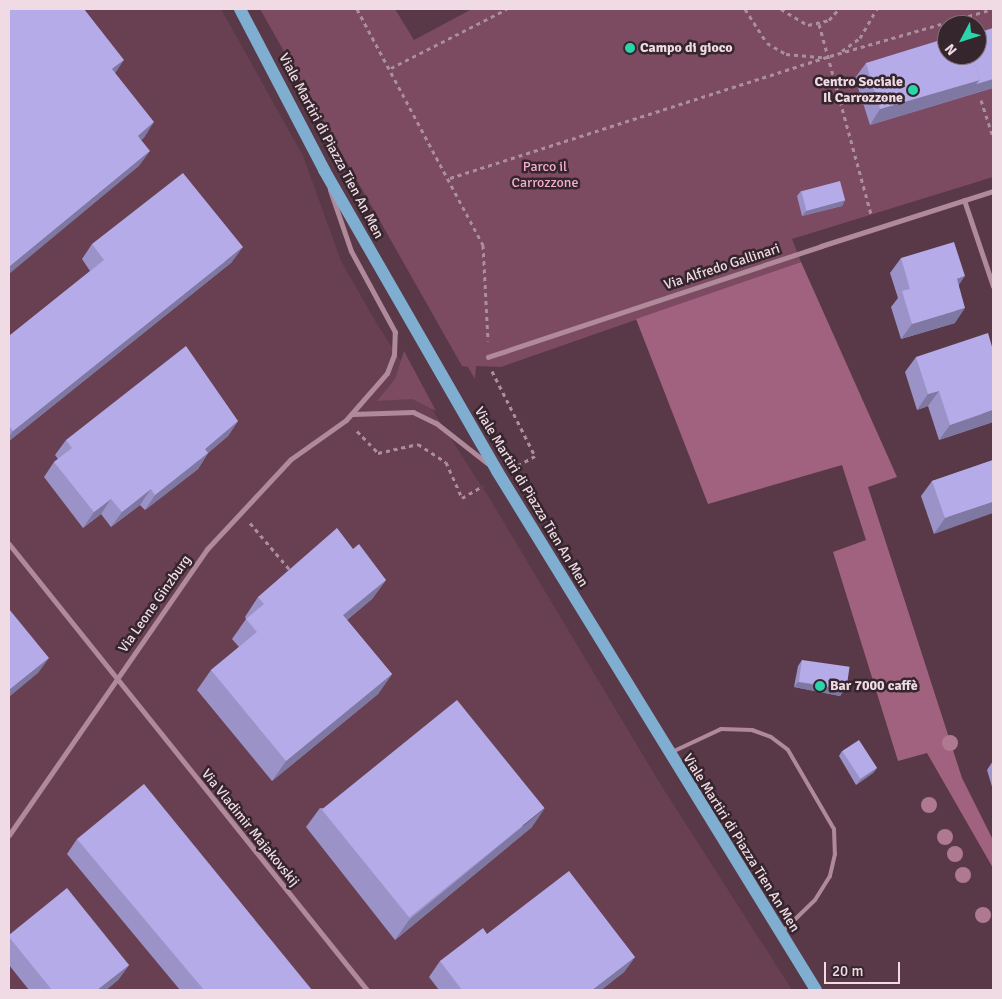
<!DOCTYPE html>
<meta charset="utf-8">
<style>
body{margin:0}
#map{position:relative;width:1002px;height:999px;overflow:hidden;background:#593947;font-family:Signika,sans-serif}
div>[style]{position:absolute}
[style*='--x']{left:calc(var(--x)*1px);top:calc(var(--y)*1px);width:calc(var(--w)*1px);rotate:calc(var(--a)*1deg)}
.built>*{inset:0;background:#684052}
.green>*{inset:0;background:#7c4a61}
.forest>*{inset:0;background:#a0627e}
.path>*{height:3px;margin-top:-1.5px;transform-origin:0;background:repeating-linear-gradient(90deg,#aa909c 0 4px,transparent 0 8px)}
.service>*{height:4px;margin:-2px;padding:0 2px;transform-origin:2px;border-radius:2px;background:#b08a9a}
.pedestrian>*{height:4.5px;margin:-2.25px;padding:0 2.25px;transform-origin:2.25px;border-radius:2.25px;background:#b08a9a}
.minor>*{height:5px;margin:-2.5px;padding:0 2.5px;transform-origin:2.5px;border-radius:2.5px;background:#b08a9a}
.primary>*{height:12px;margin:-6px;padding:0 6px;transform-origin:6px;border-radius:6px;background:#7faed1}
.trees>*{width:16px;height:16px;margin:-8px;border-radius:50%;background:#af7991}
.wall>*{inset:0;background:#9b93c8}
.shaded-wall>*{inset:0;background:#7e78a2}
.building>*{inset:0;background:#b4abe8;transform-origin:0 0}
.dots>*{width:14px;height:14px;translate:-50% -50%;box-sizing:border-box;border:2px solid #35252c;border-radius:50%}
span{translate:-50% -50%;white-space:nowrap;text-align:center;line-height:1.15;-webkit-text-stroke:5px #35252c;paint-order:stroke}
.poi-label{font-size:14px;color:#f0dbe4;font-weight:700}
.left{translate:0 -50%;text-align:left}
.right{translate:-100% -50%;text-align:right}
.street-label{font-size:14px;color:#f0dbe4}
.park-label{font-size:14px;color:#f5adcd}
.frame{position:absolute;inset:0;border:10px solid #f0dbe4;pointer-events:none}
.north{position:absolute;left:937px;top:15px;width:50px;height:50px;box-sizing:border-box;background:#35252c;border:1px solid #806e76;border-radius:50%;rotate:230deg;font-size:14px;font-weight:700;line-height:20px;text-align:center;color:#f0dbe4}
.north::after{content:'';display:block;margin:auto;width:18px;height:22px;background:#2bd5ac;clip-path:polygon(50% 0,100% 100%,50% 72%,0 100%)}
.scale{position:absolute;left:824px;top:962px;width:76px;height:22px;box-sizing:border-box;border:2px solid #f0dbe4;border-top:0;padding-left:6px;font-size:15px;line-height:18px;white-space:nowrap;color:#f0dbe4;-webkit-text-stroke:4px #35252c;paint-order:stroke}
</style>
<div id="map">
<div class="built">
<i style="clip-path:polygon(9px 9px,221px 9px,303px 156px,341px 261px,377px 324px,491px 501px,659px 782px,792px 990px,9px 990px)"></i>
</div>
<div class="green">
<i style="clip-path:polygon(evenodd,260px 9px,395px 9px,414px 40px,472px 9px,993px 9px,993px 177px,792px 239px,801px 262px,501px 367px,476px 366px,475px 379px,468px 367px,462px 366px,260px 9px,947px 25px,977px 25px,977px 55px,947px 55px,947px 25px)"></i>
<i style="clip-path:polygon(404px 351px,436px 411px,412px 399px,377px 401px,395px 379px)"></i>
</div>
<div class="forest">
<i style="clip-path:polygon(801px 262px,897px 477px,868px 487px,962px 778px,993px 840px,993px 868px,927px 753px,898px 761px,833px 552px,866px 540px,842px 465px,708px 504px,636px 319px)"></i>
</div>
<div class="path">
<i style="--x:357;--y:9;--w:268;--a:61.9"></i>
<i style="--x:483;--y:245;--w:96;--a:87"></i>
<i style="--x:745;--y:9;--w:40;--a:57.1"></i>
<i style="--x:767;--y:43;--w:22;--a:30"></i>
<i style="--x:786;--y:54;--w:36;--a:5"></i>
<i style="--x:781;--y:9;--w:31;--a:31"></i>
<i style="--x:808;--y:25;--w:22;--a:-13"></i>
<i style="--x:829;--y:20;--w:15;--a:-48"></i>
<i style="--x:819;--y:24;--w:197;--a:74.7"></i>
<i style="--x:842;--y:51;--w:22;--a:-36"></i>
<i style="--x:860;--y:38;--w:34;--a:-60"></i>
<i style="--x:391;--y:68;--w:130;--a:-27"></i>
<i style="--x:981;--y:100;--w:38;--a:72"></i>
<i style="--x:450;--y:178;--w:399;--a:-17.8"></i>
<i style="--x:830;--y:56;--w:170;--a:-16.1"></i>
<i style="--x:492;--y:371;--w:95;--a:63.2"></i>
<i style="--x:535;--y:456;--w:21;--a:151"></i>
<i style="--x:357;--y:431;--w:30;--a:46"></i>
<i style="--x:378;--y:453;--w:41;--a:-12.7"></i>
<i style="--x:418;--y:444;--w:33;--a:33"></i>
<i style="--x:446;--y:462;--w:39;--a:66"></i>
<i style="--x:462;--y:498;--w:24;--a:-30"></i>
<i style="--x:250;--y:523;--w:63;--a:49.5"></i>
</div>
<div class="service">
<i style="--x:672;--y:752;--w:54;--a:-25.1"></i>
<i style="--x:721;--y:729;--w:31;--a:2"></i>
<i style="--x:752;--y:730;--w:20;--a:20"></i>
<i style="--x:771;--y:737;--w:21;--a:37"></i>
<i style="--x:788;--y:750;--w:91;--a:59.8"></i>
<i style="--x:834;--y:829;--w:25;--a:88"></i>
<i style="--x:835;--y:854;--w:23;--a:103"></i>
<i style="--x:830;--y:876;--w:28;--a:122"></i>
<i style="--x:815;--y:900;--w:46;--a:135.9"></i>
</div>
<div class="pedestrian">
<i style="--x:488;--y:357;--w:351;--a:-18.4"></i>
</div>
<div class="minor">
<i style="--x:964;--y:200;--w:91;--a:71.4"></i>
<i style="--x:821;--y:246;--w:181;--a:-17.7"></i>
<i style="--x:352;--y:414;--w:61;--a:-1.9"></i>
<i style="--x:413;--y:412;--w:25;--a:26"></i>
<i style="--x:436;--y:423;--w:65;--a:38.1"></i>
<i style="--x:9;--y:544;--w:572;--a:51.25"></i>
<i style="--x:9;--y:835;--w:348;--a:-55.3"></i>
<i style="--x:207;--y:549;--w:123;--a:-47"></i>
<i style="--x:291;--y:459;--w:67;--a:-35.3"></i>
<i style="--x:346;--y:420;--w:62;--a:-48.9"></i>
<i style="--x:387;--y:373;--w:19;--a:-69"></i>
<i style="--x:394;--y:355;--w:23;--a:-88"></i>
<i style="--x:395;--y:332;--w:92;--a:-118.5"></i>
<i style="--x:351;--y:251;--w:65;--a:-109"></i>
</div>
<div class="primary">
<i style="--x:240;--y:9;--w:182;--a:62.4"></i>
<i style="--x:324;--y:170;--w:347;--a:60.1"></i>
<i style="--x:497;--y:471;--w:609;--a:58.42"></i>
</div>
<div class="trees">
<i style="left:950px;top:743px"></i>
<i style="left:929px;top:805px"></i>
<i style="left:945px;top:837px"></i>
<i style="left:955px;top:854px"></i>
<i style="left:963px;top:875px"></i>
<i style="left:983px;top:915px"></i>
</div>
<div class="wall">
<i style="clip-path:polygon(993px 28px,993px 88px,870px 125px,855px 78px,866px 63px,947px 55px)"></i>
<i style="clip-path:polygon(801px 191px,845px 200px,842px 206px,802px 216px,797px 196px)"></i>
<i style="clip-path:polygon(92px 244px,232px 262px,9px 441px,9px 336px,90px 271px,82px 259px)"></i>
<i style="clip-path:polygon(901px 258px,959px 285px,955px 323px,901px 339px,891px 307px,898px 298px,890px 273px)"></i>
<i style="clip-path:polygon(916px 357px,993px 422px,939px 440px,928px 406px,917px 410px,905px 372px)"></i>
<i style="clip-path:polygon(238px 421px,228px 436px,208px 453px,198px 469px,145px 510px,140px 505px,111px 527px,101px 514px,83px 528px,44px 477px,54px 462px,58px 459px,55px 455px,66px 440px)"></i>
<i style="clip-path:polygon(993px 460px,934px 534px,921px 496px,932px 481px)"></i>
<i style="clip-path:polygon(353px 549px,386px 580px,372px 599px,347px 620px,392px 674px,378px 694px,272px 781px,197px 690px,211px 670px,239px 647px,232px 639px,246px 619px,245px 617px,258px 597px)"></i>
<i style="clip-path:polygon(802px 660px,844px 690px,840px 696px,794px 687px,798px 666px)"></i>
<i style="clip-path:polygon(842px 751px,877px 768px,873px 773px,856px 785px,839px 756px)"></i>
<i style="clip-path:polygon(993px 761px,993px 790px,987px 770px)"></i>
<i style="clip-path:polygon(320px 808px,532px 827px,395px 940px,306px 827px)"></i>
<i style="clip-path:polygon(77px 839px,312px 990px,180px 990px,67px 854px)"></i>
<i style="clip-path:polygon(487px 934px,635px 957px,624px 972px,601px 990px,439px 990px,429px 977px,440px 961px)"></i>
<i style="clip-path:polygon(9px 935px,129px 965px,118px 980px,106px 990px,29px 990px,9px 965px)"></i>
</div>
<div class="shaded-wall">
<i style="clip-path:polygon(124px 60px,114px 75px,112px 69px)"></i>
<i style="clip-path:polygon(993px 79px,993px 88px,969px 95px,976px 84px)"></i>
<i style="clip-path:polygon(980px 80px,969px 95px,870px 125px,880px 109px)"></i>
<i style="clip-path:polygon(154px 122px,144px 138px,127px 151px,138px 136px)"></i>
<i style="clip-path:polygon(150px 151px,139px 166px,9px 274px,9px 267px)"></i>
<i style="clip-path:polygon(845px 200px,842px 206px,802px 216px,806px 211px)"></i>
<i style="clip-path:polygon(243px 247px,232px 262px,9px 441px,9px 437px,13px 431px)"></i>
<i style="clip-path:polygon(965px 276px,954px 292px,957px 279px)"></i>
<i style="clip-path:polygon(965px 308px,955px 323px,901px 339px,912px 324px)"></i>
<i style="clip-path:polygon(939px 391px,928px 406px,917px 410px,928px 394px)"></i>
<i style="clip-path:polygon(993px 410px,993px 422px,939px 440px,950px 425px)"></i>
<i style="clip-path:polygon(238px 421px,228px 436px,200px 460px,208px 453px,198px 469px,145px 510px,155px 495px,205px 449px)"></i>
<i style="clip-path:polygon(151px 489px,140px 505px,111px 527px,122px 512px)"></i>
<i style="clip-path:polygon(111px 499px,101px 514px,83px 528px,94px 512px)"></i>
<i style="clip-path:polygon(993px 502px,993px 513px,934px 534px,945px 518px)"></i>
<i style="clip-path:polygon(386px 580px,372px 599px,329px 634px,343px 615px)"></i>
<i style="clip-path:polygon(49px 658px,38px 673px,9px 697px,9px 690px)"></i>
<i style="clip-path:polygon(392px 674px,378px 694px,272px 781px,286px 761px)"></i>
<i style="clip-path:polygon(798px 682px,844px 690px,840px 696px,794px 687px)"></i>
<i style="clip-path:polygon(877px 768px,873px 773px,856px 785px,860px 780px)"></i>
<i style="clip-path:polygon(545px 808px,532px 827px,395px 940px,409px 920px)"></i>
<i style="clip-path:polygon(635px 957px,624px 972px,601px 990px,592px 990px)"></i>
<i style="clip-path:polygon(129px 965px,118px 980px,106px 990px,97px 990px)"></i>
</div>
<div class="building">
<i style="clip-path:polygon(9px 9px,84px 9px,124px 60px,112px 69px,154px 122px,138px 136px,150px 151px,9px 267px)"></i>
<i style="clip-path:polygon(993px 28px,993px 79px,976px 84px,980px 80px,972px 55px,977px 55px,977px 33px)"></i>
<i style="clip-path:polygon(947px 38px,947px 55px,972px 55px,980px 80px,880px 109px,866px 63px)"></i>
<i style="clip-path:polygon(183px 173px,243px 247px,13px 431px,9px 425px,9px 336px,104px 260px,92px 244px)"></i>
<i style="left:840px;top:181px;width:20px;height:40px;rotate:75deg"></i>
<i style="clip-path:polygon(954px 242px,965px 276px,957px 279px,965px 308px,912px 324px,902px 291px,910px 289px,901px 258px)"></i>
<i style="clip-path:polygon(988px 333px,993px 350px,993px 410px,950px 425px,939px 391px,928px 394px,916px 357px)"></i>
<i style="clip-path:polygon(186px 346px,238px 421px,205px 449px,208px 453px,155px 495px,151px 489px,122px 512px,111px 499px,94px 512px,54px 462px,72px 448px,66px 440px)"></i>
<i style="clip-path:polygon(993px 460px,993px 502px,945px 518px,932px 481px)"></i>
<i style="clip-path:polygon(337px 528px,353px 549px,359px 544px,386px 580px,343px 615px,392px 674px,286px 761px,211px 670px,257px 632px,246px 619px,264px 604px,258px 597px)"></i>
<i style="clip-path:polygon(9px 609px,49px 658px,9px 690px)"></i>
<i style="left:802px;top:660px;width:48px;height:22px;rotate:8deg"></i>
<i style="left:457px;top:700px;width:139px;height:174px;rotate:51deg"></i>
<i style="left:859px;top:740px;width:33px;height:20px;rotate:57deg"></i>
<i style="clip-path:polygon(144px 784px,312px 990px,204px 990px,77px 839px)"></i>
<i style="clip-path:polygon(569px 871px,635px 957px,592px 990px,462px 990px,440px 961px,483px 928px,487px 934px)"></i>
<i style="clip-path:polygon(67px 888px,129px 965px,97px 990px,52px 990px,9px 937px,9px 935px)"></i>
</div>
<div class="dots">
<i style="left:630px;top:48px;background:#2bd5ac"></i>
<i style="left:913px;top:90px;background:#2bd5ac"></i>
<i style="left:820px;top:686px;background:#2bd5ac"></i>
</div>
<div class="poi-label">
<span class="left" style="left:640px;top:48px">Campo di gioco</span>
<span class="right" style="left:903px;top:90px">Centro Sociale<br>Il Carrozzone</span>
<span class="left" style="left:830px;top:686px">Bar 7000 caffè</span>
</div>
<div class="street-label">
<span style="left:331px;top:146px;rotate:62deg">Viale Martiri di Piazza Tien An Men</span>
<span style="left:722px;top:267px;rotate:-18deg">Via Alfredo Gallinari</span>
<span style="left:531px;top:497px;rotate:59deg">Viale Martiri di Piazza Tien An Men</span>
<span style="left:155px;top:604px;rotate:-55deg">Via Leone Ginzburg</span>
<span style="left:250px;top:828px;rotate:51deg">Via Vladimir Majakovskij</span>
<span style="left:741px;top:843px;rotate:58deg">Viale Martiri di Piazza Tien An Men</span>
</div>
<div class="park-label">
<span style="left:545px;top:175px">Parco il<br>Carrozzone</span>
</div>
<div class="frame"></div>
<div class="north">N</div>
<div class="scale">20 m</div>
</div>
